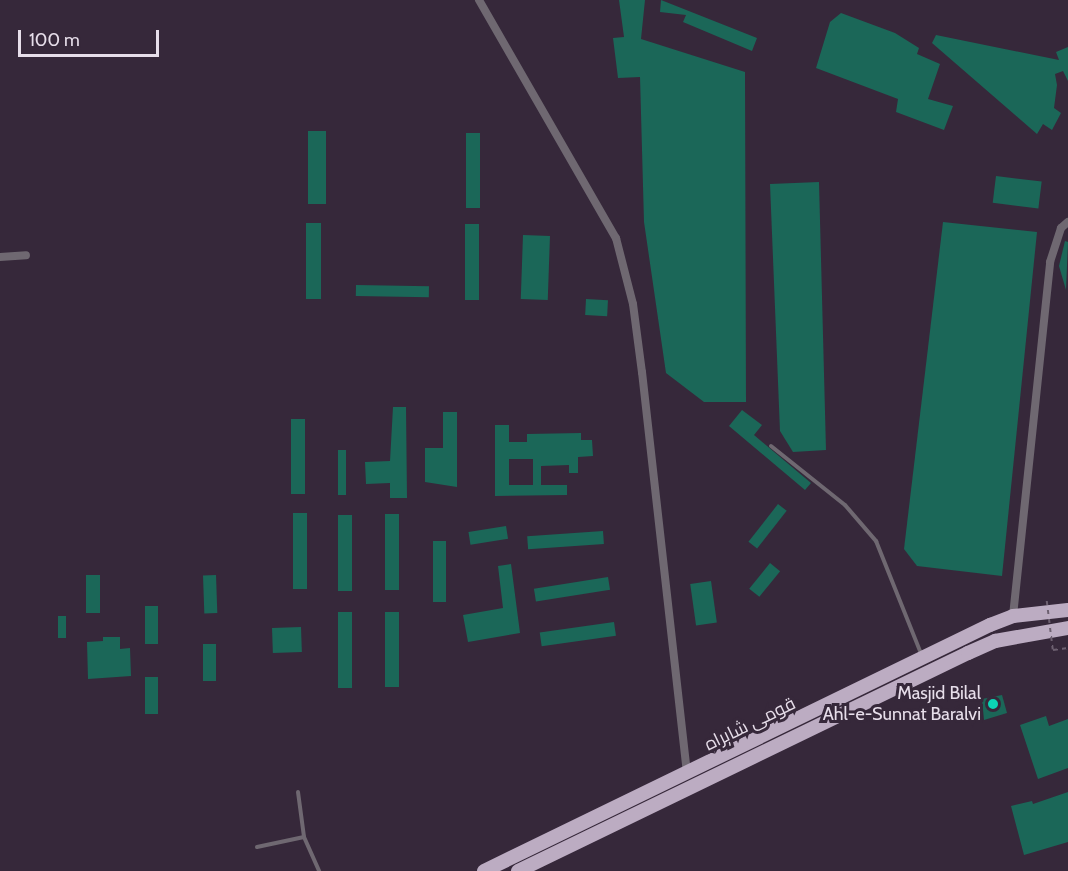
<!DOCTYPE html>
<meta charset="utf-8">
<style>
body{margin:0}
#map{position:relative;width:1068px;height:871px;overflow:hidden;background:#36283a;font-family:Cabin,Cairo,sans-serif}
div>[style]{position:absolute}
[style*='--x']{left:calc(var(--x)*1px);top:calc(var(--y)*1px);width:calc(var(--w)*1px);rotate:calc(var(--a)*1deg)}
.building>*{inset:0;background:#1b6758;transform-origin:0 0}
.path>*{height:1.5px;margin-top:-0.75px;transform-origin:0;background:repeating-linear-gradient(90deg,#6d6070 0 4.5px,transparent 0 9px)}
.service>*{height:4px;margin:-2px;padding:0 2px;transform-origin:2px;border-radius:2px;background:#6f6871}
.minor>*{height:8px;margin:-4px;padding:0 4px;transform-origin:4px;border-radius:4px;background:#6f6871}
.trunk>*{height:14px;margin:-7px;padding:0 7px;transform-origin:7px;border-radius:7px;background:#bcacc2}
.path-bridge>*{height:1.5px;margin-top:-0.75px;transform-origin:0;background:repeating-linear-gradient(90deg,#6d6070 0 4.5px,transparent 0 9px)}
.dots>*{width:16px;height:16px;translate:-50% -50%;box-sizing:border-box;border:3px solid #36283a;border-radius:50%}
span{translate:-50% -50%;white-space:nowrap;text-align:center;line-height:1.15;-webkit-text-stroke:6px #36283a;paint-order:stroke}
.poi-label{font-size:18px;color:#e7deea}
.right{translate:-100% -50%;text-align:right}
.street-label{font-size:18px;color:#e7deea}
.scale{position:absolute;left:18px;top:30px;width:141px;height:27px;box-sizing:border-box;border:3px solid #e7deea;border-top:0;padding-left:8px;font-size:18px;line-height:21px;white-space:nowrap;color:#e7deea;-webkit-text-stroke:4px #36283a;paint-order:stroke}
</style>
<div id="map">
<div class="building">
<i style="clip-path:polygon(619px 0,645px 0,641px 39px,745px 72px,746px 402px,704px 402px,666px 373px,644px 222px,640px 77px,618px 78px,613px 38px,624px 37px)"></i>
<i style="clip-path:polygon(661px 0,757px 38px,752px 51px,683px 22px,686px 15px,660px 12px)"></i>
<i style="clip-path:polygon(841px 13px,895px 33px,919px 48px,917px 54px,940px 64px,928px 99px,953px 106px,944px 130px,896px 112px,898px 99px,816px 68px,830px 22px)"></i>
<i style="clip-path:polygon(936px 35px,1059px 60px,1056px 52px,1068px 47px,1068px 81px,1063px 71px,1055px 74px,1057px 85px,1054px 108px,1061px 113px,1052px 130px,1043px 124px,1037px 134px,932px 43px)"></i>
<i style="left:308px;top:131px;width:18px;height:73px"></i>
<i style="left:466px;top:133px;width:14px;height:75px"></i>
<i style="left:996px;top:176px;width:46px;height:27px;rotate:7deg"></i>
<i style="clip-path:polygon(819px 182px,826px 450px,793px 452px,780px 431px,770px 184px)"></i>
<i style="clip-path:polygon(943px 222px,1037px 232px,1002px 576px,917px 566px,904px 549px)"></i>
<i style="left:306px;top:223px;width:15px;height:76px"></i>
<i style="left:465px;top:224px;width:14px;height:76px"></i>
<i style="left:523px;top:235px;width:27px;height:64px;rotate:2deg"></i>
<i style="clip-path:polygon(1065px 241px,1068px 242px,1066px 290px,1059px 266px)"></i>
<i style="left:356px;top:285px;width:73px;height:11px;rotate:1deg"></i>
<i style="left:586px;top:299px;width:22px;height:16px;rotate:3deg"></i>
<i style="clip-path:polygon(393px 407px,406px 407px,407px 498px,390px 498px,390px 483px,366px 484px,365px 462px,390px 461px)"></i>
<i style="clip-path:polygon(742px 410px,762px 425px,754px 435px,811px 483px,805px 490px,729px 426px)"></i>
<i style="clip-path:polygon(443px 412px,457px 412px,457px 487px,425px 482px,425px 448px,443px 448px)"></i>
<i style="left:291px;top:419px;width:14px;height:75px"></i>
<i style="clip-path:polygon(evenodd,495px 425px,509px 425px,509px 442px,527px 442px,527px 434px,581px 433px,581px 440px,592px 440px,593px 456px,578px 457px,578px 473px,569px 473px,569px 465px,541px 466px,541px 485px,567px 485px,567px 495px,495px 496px,495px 425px,509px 459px,533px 459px,533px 485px,509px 485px,509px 459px)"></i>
<i style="left:338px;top:450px;width:8px;height:45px"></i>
<i style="left:778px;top:504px;width:11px;height:48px;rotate:38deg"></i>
<i style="left:293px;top:513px;width:14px;height:76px"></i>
<i style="left:385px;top:514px;width:14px;height:76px"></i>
<i style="left:338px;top:515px;width:14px;height:76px"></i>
<i style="left:506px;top:526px;width:13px;height:38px;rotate:81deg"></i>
<i style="left:603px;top:531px;width:13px;height:76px;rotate:86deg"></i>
<i style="left:433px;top:541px;width:13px;height:61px"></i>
<i style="left:770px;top:563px;width:13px;height:33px;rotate:39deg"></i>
<i style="clip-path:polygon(511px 564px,520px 633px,468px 642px,463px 615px,503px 608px,498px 566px)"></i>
<i style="left:100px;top:575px;width:38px;height:14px;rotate:90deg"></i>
<i style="left:216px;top:575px;width:38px;height:13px;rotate:88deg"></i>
<i style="left:608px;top:577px;width:13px;height:75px;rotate:81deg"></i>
<i style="left:711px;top:581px;width:42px;height:21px;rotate:82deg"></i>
<i style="left:145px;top:606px;width:13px;height:38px"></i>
<i style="left:338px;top:612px;width:14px;height:76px"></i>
<i style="left:385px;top:612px;width:14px;height:75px"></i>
<i style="left:58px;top:616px;width:8px;height:22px"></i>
<i style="left:614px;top:622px;width:14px;height:75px;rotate:82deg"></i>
<i style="left:301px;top:627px;width:25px;height:29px;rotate:88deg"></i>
<i style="clip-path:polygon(103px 637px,120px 637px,120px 649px,130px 648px,131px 676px,88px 679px,87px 642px,103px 641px)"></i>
<i style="left:203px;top:644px;width:13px;height:37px"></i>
<i style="left:145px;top:677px;width:13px;height:37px"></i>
<i style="clip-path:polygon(1002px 695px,1007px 713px,984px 720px,982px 699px)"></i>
<i style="clip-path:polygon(1046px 716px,1049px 726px,1068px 719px,1068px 768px,1038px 779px,1020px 725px)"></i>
<i style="clip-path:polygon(1068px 792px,1068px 842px,1024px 855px,1011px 806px,1032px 801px,1033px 804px)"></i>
</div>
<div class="path">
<i style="--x:1053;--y:650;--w:15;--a:-8"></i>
</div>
<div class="service">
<i style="--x:771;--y:446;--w:95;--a:38.6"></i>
<i style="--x:845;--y:505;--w:48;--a:49.3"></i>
<i style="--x:876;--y:541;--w:124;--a:68.2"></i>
<i style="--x:298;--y:792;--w:45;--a:82.4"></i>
<i style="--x:304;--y:837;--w:37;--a:66"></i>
<i style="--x:257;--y:847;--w:48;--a:-12"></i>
</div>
<div class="minor">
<i style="--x:479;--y:0;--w:275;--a:60.1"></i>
<i style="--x:616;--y:238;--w:68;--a:75.6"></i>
<i style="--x:633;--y:304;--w:69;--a:82.5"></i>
<i style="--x:642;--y:372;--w:405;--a:83.6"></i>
<i style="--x:0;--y:257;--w:26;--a:-4"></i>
<i style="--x:1013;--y:616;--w:356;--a:-84"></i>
<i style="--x:1050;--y:262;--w:36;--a:-72"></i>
<i style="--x:1061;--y:228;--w:9;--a:-41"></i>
</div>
<div class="trunk">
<i style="--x:484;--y:871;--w:563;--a:-25.93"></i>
<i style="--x:990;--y:625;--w:25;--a:-21"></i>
<i style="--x:1013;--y:616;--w:55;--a:-6.2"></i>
<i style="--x:518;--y:871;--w:500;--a:-25.85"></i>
<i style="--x:968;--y:653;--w:30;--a:-24"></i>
<i style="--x:995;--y:641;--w:74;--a:-10.1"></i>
</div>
<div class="path-bridge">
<i style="--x:1047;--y:601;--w:49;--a:83"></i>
</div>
<div class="dots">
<i style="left:993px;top:704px;background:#0bd5b5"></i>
</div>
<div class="poi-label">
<span class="right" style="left:981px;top:704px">Masjid Bilal<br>Ahl-e-Sunnat Baralvi</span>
</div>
<div class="street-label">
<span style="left:750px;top:724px;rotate:-26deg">قومی شاہراہ</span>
</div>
<div class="scale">100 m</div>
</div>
